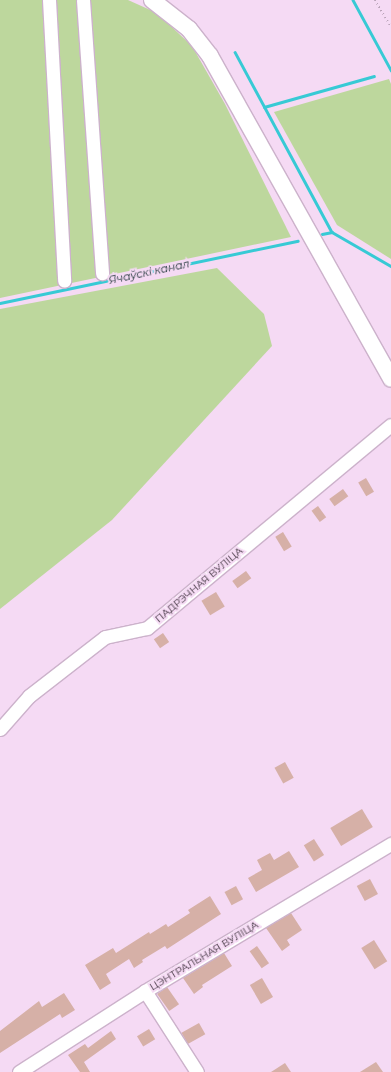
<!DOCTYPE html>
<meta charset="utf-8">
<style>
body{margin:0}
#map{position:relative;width:391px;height:1072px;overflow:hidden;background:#f5daf4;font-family:Montserrat,sans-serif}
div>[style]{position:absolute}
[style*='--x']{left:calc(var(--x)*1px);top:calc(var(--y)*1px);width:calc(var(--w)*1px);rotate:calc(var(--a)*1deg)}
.green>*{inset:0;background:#bdd79d}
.stream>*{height:2.5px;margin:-1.25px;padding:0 1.25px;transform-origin:1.25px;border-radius:1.25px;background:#37cad5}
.building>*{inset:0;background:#d6b0a7;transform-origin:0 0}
.path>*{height:1.5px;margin-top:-0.75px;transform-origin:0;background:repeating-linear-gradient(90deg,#b9a3b8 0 1px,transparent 0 4px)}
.roads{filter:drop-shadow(1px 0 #ccb2cb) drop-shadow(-1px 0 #ccb2cb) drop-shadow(0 1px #ccb2cb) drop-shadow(0 -1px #ccb2cb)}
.minor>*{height:13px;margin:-6.5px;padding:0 6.5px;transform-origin:6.5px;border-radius:6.5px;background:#fff}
.major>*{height:16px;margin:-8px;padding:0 8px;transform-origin:8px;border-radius:8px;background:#fff}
span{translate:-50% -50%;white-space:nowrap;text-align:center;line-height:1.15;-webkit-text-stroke:4px #f5daf4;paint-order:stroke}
.street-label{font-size:10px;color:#372c36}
.water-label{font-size:11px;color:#172f31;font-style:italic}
</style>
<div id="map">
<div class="green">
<i style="clip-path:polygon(0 0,128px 0,157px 13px,192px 46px,225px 104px,291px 237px,0 298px)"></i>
<i style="clip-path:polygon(389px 79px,391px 84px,391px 259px,337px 225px,274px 112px)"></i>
<i style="clip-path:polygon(217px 268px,264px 314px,272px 346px,112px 520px,0 609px,0 309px)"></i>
</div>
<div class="stream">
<i style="--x:353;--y:0;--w:80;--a:61.5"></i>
<i style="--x:235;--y:52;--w:204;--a:61.7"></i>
<i style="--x:264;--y:107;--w:114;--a:-15.7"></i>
<i style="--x:322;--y:234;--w:10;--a:-11"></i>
<i style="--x:332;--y:232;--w:68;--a:30"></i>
<i style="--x:0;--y:303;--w:304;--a:-11.8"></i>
</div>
<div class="building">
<i style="left:366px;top:478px;width:16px;height:9px;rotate:60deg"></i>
<i style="left:343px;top:489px;width:9px;height:17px;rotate:54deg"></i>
<i style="left:318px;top:506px;width:14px;height:8px;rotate:54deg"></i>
<i style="left:283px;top:532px;width:17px;height:9px;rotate:59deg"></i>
<i style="left:246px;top:571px;width:9px;height:17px;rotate:54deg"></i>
<i style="left:216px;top:592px;width:17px;height:17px;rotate:59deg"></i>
<i style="left:163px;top:633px;width:11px;height:11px;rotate:56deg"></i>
<i style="left:285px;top:762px;width:18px;height:12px;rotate:61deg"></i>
<i style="left:362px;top:809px;width:21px;height:37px;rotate:59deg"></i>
<i style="left:314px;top:839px;width:19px;height:12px;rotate:58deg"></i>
<i style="clip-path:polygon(289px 851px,299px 867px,256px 892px,248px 878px,262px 870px,257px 860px,270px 853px,274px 860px)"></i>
<i style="left:370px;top:879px;width:17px;height:15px;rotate:62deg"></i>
<i style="left:236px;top:886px;width:15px;height:13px;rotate:62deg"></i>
<i style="clip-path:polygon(210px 896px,221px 914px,167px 949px,165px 946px,142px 960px,143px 962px,134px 968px,129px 959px,106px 974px,111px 983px,100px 990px,85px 965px,113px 948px,116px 953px,149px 932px,150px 934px,166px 924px,168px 927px,190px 913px,188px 910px)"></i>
<i style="clip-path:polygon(291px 913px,302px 930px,287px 940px,290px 945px,282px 951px,266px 928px)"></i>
<i style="left:374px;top:940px;width:25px;height:15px;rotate:58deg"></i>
<i style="left:257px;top:946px;width:21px;height:9px;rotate:55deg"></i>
<i style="clip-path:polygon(224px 953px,232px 966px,202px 985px,203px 987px,194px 994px,183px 978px)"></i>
<i style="left:262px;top:978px;width:22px;height:14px;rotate:60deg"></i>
<i style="left:167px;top:987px;width:21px;height:12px;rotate:55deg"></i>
<i style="clip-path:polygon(64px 993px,75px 1010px,62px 1018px,60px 1014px,0 1053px,0 1031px,39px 1001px,42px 1007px)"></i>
<i style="left:199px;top:1023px;width:13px;height:20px;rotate:61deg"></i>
<i style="left:149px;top:1029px;width:12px;height:14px;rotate:59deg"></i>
<i style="clip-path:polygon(111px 1031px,116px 1039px,84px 1062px,90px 1072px,80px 1072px,68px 1055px,85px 1044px,88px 1048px)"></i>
<i style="clip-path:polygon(376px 1062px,383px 1072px,360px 1072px)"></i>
<i style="clip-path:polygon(285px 1063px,291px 1072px,271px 1072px)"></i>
</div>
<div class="path">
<i style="--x:375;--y:0;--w:31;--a:59"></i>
</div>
<div class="roads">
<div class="minor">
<i style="--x:49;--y:0;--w:281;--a:86.9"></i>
<i style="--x:83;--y:0;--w:274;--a:86"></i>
<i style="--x:0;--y:729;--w:44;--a:-48.7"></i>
<i style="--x:29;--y:696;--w:96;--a:-37.8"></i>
<i style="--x:105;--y:637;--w:43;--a:-12.1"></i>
<i style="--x:147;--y:628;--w:317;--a:-39.8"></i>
<i style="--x:145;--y:991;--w:96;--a:57.3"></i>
<i style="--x:19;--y:1072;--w:150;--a:-32.7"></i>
<i style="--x:145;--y:991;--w:287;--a:-30.9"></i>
</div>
<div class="major">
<i style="--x:152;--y:0;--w:47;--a:38.1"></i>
<i style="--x:189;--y:29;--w:34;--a:52"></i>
<i style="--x:210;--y:56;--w:370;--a:60.7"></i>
</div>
</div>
<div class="street-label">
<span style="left:199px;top:585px;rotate:-40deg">ПАДРЭЧНАЯ ВУЛІЦА</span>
<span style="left:204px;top:956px;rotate:-31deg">ЦЭНТРАЛЬНАЯ ВУЛІЦА</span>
</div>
<div class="water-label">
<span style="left:149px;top:272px;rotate:-12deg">Ячаўскі канал</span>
</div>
</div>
